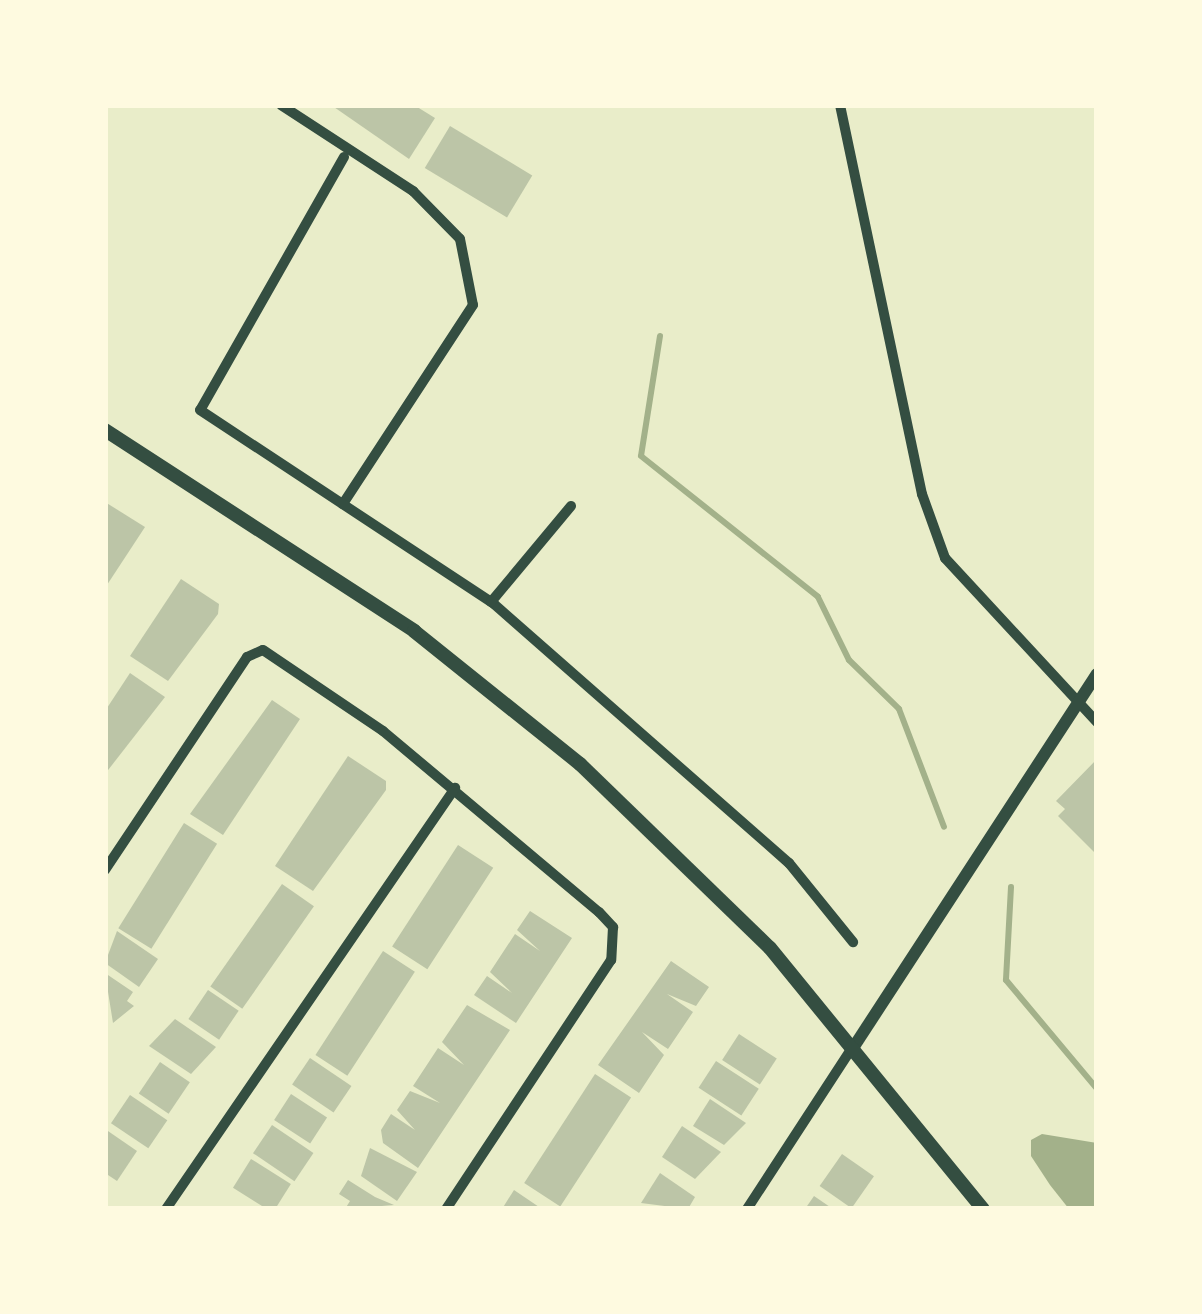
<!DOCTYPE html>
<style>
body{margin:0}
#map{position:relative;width:1202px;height:1314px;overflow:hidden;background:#e9edc9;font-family:Poppins,sans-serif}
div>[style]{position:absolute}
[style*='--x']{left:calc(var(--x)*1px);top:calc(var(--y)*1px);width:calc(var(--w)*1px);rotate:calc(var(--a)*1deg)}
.water>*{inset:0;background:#a3b18a}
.stream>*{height:6px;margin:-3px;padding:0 3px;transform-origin:3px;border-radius:3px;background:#a3b18a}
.building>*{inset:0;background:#bcc5a7;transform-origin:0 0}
.minor>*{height:10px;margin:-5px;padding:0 5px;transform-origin:5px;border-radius:5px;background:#344e41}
.tertiary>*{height:12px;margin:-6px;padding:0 6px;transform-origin:6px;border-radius:6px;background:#344e41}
.secondary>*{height:14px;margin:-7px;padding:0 7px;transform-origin:7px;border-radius:7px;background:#344e41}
span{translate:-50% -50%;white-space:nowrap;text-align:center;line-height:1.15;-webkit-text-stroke:9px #fefae0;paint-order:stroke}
.frame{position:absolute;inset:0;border:108px solid #fefae0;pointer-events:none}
</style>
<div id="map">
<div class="water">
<i style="clip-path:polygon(1042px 1134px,1097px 1143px,1097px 1209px,1069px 1209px,1050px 1185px,1031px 1156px,1031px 1140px)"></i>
</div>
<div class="stream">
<i style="--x:660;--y:336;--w:121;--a:99"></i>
<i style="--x:641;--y:456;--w:226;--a:38.5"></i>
<i style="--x:818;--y:597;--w:70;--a:63.8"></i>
<i style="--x:849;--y:660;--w:70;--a:44.4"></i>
<i style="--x:899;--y:709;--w:126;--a:69.1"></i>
<i style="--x:1011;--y:887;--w:93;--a:93.1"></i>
<i style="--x:1006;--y:980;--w:142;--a:50.1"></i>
</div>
<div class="building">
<i style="clip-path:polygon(331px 105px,414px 105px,435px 118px,409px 159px)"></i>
<i style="left:450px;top:126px;width:96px;height:49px;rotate:31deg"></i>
<i style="clip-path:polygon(105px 502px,145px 527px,105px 588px)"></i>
<i style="clip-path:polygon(181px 579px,219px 604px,218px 614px,168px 681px,130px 656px)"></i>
<i style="clip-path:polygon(130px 673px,165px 697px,105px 774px,105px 711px)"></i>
<i style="clip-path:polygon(272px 700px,300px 719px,223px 835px,190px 814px)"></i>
<i style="clip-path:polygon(348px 756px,386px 781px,386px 790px,313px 891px,275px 866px)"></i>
<i style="clip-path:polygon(1097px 759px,1097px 855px,1058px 816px,1065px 809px,1056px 801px)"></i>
<i style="left:184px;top:823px;width:39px;height:124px;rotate:32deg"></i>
<i style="left:458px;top:845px;width:42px;height:121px;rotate:33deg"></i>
<i style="left:282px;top:884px;width:39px;height:125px;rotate:35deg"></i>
<i style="clip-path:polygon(530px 911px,572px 938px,516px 1023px,474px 995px,487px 976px,512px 993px,490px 972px,515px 934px,540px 951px,517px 930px)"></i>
<i style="clip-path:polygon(117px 931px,158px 959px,139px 987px,105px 963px)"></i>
<i style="left:383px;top:951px;width:38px;height:124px;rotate:33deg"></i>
<i style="clip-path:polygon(671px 961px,709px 987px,696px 1006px,667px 994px,693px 1012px,668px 1049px,642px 1032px,664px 1055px,639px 1093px,598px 1065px)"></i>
<i style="clip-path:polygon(105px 973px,133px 992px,127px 1001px,134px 1006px,113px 1023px)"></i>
<i style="left:208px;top:990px;width:37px;height:35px;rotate:34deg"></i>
<i style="clip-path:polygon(467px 1005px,510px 1030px,418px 1168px,383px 1143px,381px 1130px,391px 1114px,415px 1130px,397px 1110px,410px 1091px,440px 1103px,413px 1086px,438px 1048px,464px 1065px,442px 1042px)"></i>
<i style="clip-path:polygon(175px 1019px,216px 1047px,191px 1074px,149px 1046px)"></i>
<i style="left:739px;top:1034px;width:45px;height:31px;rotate:33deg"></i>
<i style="left:310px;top:1058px;width:50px;height:32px;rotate:34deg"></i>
<i style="left:716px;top:1061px;width:51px;height:32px;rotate:33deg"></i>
<i style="left:160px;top:1062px;width:36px;height:38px;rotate:34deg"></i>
<i style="left:595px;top:1074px;width:43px;height:130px;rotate:33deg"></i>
<i style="left:291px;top:1094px;width:43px;height:31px;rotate:33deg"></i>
<i style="left:130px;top:1095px;width:45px;height:34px;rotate:34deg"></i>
<i style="clip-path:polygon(710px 1099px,746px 1123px,724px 1145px,693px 1126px)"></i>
<i style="left:272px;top:1125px;width:50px;height:34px;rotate:34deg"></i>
<i style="clip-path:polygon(682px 1126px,721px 1152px,695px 1179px,662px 1157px)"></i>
<i style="clip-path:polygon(105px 1129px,137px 1151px,117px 1181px,105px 1173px)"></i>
<i style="clip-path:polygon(370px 1148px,417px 1172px,397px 1201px,361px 1176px)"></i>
<i style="left:842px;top:1154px;width:39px;height:39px;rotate:35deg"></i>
<i style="left:251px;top:1159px;width:47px;height:34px;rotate:32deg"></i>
<i style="clip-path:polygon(660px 1173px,695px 1197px,688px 1209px,641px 1203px)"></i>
<i style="clip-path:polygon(348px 1180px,375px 1197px,394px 1205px,345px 1209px,350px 1201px,339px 1194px)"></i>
<i style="clip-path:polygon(514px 1190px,542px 1209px,502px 1209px)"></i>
<i style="clip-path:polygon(814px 1196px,833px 1209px,805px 1209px)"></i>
</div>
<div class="minor">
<i style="--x:281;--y:105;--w:158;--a:33.1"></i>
<i style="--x:413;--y:191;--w:67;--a:45.6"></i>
<i style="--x:460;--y:239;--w:67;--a:78.9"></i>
<i style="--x:473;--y:305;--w:238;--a:123.2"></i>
<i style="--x:840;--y:105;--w:398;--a:78.1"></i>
<i style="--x:922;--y:494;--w:68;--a:70.2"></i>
<i style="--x:945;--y:558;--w:224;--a:47.2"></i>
<i style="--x:344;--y:157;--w:291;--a:119.6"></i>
<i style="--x:200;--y:410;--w:352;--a:33.4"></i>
<i style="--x:494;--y:604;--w:393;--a:41.3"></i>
<i style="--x:789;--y:863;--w:102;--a:51"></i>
<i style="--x:491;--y:602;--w:125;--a:-50.2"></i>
<i style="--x:105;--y:870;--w:256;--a:-56.3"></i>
<i style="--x:247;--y:657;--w:17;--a:-24"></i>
<i style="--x:263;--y:650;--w:145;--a:34"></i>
<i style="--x:383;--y:731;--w:282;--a:40"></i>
<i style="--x:599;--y:912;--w:21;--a:47"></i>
<i style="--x:613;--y:927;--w:33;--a:93"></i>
<i style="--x:611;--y:960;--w:299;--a:123.5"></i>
<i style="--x:166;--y:1209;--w:511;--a:-55.53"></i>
<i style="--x:747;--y:1209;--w:196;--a:-56.9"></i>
</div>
<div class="tertiary">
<i style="--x:855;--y:1045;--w:443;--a:-56.9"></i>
</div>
<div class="secondary">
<i style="--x:105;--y:430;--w:369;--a:33"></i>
<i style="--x:414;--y:631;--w:213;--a:38.7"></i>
<i style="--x:580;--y:764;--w:264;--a:44.1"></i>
<i style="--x:770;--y:948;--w:337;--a:50.8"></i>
</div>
<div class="frame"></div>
</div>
